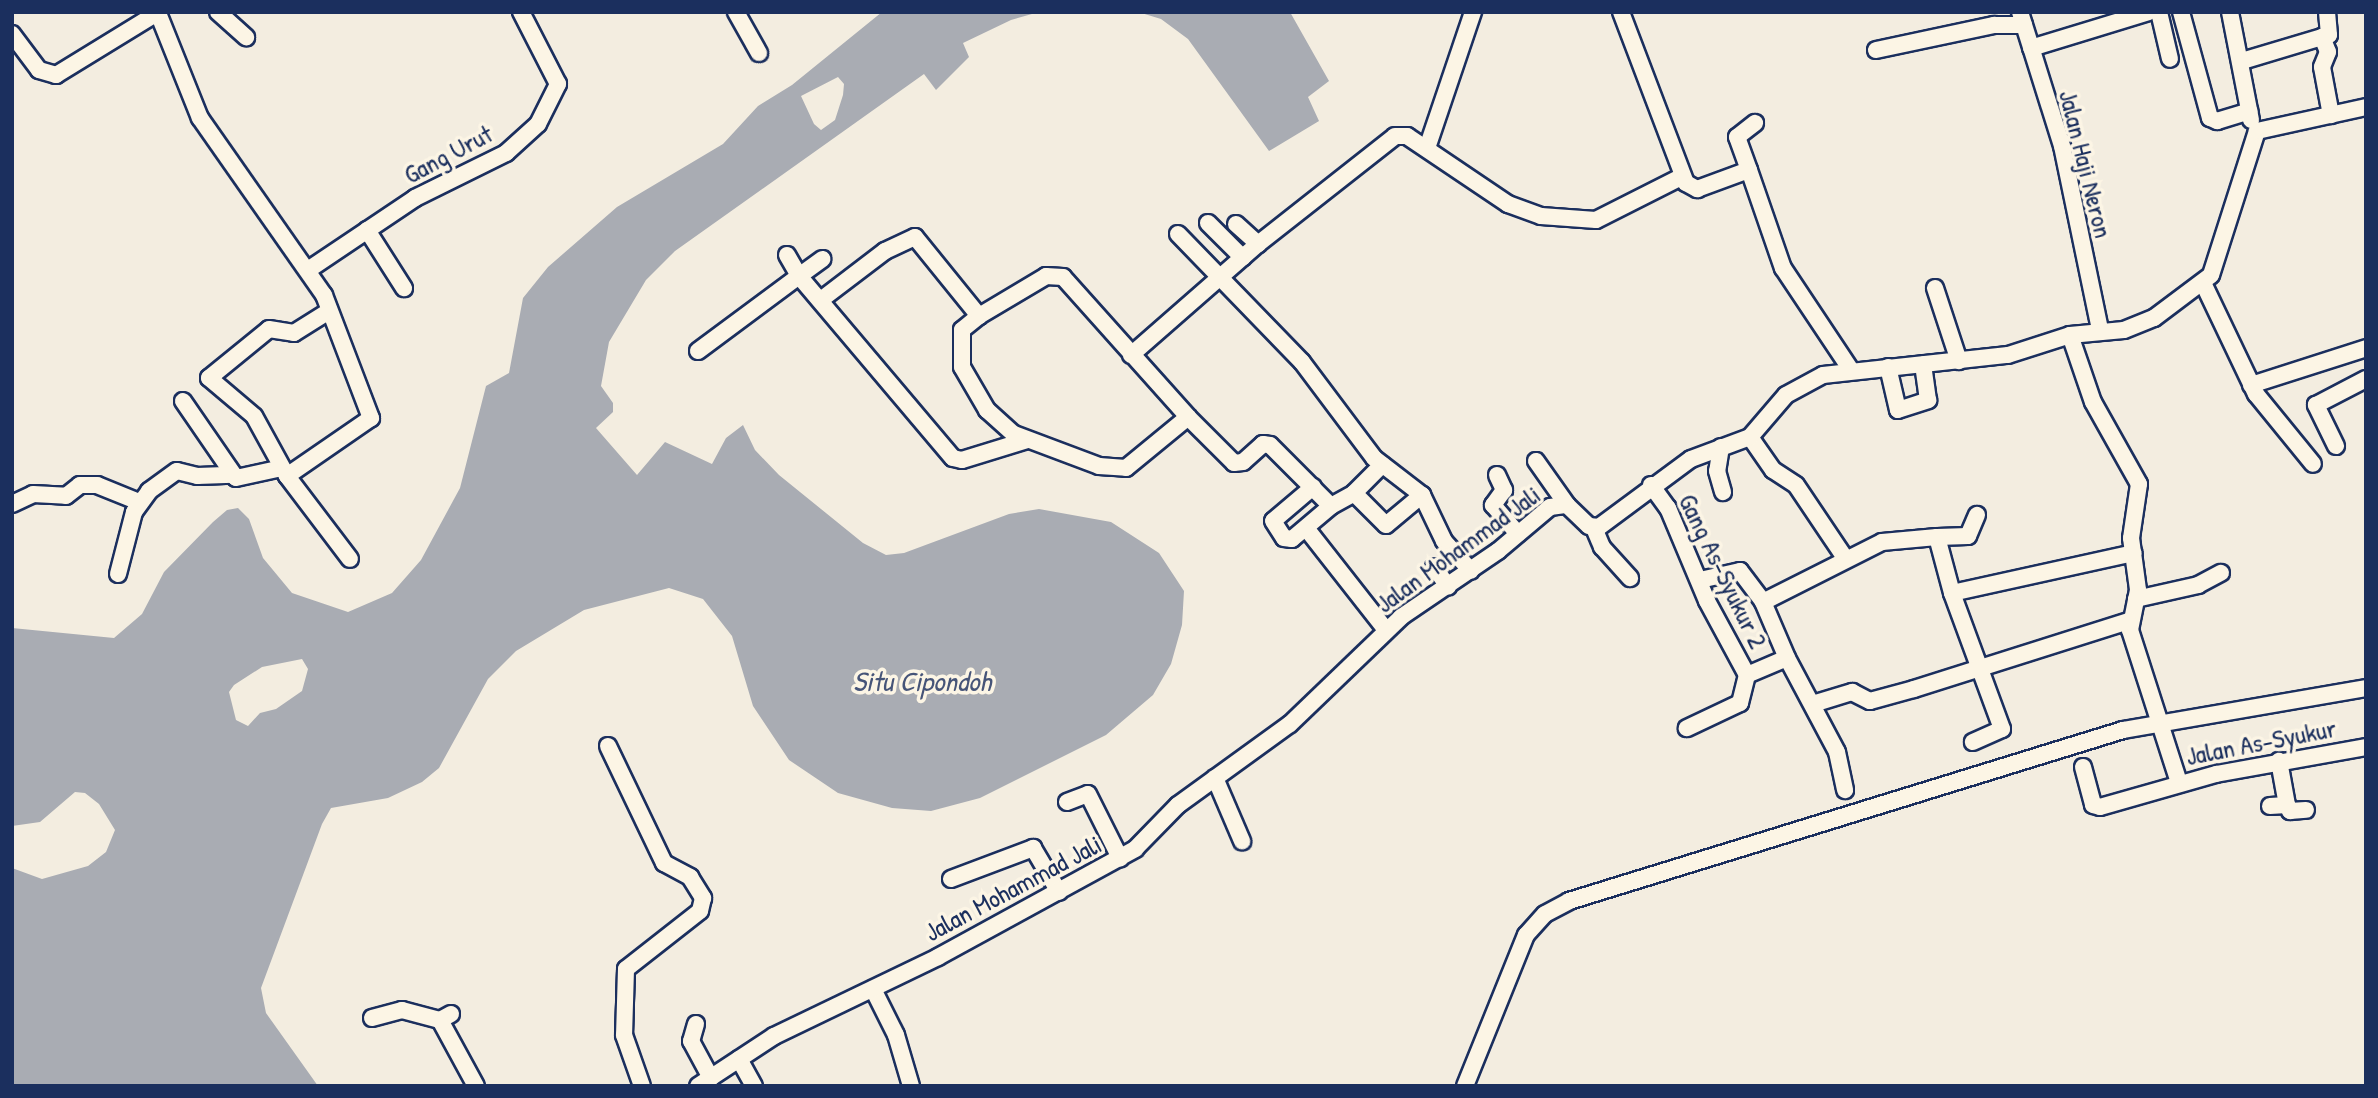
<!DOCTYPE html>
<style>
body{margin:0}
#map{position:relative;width:2378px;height:1098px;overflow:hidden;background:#f3ede0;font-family:"Patrick Hand",sans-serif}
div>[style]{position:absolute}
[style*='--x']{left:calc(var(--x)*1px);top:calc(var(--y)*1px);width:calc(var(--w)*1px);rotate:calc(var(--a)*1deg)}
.water>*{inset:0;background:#a9acb3}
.roads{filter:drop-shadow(2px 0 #1b2f5e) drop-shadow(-2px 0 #1b2f5e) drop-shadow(0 2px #1b2f5e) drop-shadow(0 -2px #1b2f5e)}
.minor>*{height:16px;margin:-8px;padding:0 8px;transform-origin:8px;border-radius:8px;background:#fcf5e5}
span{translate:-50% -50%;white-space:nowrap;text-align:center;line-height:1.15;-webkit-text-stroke:7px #fcf5e5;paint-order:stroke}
.street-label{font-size:26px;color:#1b2f5e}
.water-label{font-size:28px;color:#465478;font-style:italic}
.frame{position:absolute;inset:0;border:14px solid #1b2f5e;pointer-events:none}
</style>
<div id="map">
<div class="water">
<i style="clip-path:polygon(evenodd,882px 12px,1039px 12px,1011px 20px,963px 43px,969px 57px,936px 90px,924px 74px,675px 251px,646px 280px,609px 342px,601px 386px,613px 403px,613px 412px,596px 428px,637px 475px,665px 442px,712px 464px,726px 438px,743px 425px,755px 450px,779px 475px,863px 543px,886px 555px,904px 553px,1009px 514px,1039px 509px,1111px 522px,1159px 553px,1184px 591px,1182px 625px,1171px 664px,1153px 695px,1106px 735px,980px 798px,931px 811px,892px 808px,838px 793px,789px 760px,753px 706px,732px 636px,703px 599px,669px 588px,584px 610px,516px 651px,488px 679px,439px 768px,422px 782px,388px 798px,331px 808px,322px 824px,261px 988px,266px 1013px,318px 1086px,12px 1086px,12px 868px,42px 879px,88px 866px,106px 852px,115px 830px,99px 804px,85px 793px,75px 792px,40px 822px,12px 826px,12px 628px,114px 638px,142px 614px,164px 572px,213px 522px,227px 510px,238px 508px,249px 519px,263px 558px,292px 593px,348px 612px,392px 593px,421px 560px,460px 488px,486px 386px,509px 373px,523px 298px,548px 267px,617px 207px,723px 144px,758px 106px,792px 85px,882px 12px,838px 77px,844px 84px,843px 95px,835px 120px,821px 130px,814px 124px,801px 96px,838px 77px,882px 12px,302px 659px,308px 669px,302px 691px,276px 709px,260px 713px,248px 726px,236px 720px,229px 692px,234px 685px,262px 667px,302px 659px)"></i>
<i style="clip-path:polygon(1138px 12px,1290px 12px,1329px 81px,1308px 97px,1319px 121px,1269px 151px,1188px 39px,1161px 19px)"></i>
</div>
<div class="roads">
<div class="minor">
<i style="--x:218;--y:12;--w:38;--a:42"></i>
<i style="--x:736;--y:12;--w:47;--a:60.7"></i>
<i style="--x:1621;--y:12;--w:183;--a:69.2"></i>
<i style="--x:1686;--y:183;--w:13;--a:29"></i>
<i style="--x:1697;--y:189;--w:55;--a:-20.1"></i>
<i style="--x:1749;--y:170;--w:104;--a:70.9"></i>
<i style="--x:1783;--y:268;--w:123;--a:56.3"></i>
<i style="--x:2020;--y:12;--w:140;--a:72.6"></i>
<i style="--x:2062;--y:146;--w:187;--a:78.3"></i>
<i style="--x:2159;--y:12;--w:48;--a:76.8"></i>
<i style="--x:2181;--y:12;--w:110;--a:74.7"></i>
<i style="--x:2210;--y:118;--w:8;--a:23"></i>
<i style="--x:2217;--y:121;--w:34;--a:-17"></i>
<i style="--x:2230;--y:12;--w:110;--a:79"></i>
<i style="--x:2327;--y:12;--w:23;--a:85"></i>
<i style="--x:2329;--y:35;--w:7;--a:164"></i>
<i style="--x:2322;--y:37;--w:16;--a:68"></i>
<i style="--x:2328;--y:52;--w:16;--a:112"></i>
<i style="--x:2322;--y:67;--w:49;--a:79.4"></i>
<i style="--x:158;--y:13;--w:113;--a:68.2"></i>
<i style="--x:200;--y:118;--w:216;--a:55"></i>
<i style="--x:324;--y:295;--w:132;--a:69.1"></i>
<i style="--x:371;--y:418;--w:102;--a:145.4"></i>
<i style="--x:287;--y:476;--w:104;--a:52.8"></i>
<i style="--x:12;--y:34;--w:45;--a:53.1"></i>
<i style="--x:39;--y:70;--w:18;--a:16"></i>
<i style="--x:56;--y:75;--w:121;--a:-31.5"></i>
<i style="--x:2031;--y:48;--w:123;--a:-17"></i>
<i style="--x:1876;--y:50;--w:121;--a:-12"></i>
<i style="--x:1994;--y:25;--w:30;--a:0"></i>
<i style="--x:2242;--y:61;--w:84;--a:-16.7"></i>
<i style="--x:1427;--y:148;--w:144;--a:-71.3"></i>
<i style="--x:1749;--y:170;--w:35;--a:-110"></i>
<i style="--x:1737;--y:137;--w:23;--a:-38"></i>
<i style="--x:1208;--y:223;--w:49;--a:45"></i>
<i style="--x:1236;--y:224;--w:30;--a:42"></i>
<i style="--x:367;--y:230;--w:69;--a:57.5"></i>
<i style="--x:1178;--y:234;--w:178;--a:45.9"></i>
<i style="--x:1302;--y:362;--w:120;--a:53.1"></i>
<i style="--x:1374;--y:458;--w:61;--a:37.6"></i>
<i style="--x:1422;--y:495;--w:51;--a:64.4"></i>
<i style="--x:1444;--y:541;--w:40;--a:48"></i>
<i style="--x:787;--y:255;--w:24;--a:60"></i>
<i style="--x:799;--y:276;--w:29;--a:-36"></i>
<i style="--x:308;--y:270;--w:129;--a:-33.9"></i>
<i style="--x:415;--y:198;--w:102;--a:-26.3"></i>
<i style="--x:506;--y:153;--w:43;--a:-42.2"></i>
<i style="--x:538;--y:124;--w:45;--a:-63.4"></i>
<i style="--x:558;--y:84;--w:81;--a:-117.2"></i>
<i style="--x:2204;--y:285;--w:121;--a:64.5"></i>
<i style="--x:2256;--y:394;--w:90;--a:50.8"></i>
<i style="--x:1935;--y:288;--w:77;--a:71.8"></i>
<i style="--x:822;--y:299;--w:79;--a:-37.3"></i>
<i style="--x:885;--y:251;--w:33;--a:-25"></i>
<i style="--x:915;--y:237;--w:102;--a:51"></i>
<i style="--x:979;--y:316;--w:22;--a:141"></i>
<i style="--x:962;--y:330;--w:37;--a:90"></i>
<i style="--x:962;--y:367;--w:50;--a:59.8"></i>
<i style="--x:987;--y:410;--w:36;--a:42"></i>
<i style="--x:1014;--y:434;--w:91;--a:20.6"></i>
<i style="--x:1099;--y:466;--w:27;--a:4"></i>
<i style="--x:1126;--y:468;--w:80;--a:-39.4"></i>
<i style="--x:1188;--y:417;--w:65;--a:45"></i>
<i style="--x:1234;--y:463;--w:9;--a:-6"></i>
<i style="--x:1243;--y:462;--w:27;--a:-42"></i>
<i style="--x:1263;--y:444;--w:7;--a:8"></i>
<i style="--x:1270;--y:445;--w:86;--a:45"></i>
<i style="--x:1331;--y:506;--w:26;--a:-29"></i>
<i style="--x:1354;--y:493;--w:45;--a:45"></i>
<i style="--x:1386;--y:525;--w:47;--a:-39.8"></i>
<i style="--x:979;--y:316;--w:78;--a:-30.8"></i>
<i style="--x:1046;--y:276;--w:17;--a:3"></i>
<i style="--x:1063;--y:277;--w:188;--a:48.2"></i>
<i style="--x:2070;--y:335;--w:71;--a:71.1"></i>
<i style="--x:2093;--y:402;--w:94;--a:60.7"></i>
<i style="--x:2139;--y:484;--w:55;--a:98.4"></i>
<i style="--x:2131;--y:538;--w:52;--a:82.3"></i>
<i style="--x:2138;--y:590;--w:41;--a:101.3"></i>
<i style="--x:2130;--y:630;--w:161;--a:72.2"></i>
<i style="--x:698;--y:351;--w:126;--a:-36.6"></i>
<i style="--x:799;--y:276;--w:238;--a:49.8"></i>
<i style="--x:953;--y:458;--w:9;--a:13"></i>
<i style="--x:962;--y:460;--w:68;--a:-17.1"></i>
<i style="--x:1131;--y:355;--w:169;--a:-41.2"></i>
<i style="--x:1258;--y:244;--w:174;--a:-38.2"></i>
<i style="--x:1395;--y:136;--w:12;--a:0"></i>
<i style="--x:1407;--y:136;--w:122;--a:34"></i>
<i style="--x:1508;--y:204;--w:35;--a:20"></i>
<i style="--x:1541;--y:216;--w:55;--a:4.2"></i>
<i style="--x:1596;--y:220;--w:97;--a:-26.8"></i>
<i style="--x:1888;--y:367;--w:44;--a:76.9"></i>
<i style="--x:1898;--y:410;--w:32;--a:-18"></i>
<i style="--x:1928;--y:400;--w:36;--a:-98"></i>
<i style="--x:2251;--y:385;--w:121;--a:-17.8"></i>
<i style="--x:183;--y:401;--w:93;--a:55.5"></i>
<i style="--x:236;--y:478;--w:47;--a:-12.3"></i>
<i style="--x:1750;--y:437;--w:40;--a:55.1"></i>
<i style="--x:1773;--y:470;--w:27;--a:33"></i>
<i style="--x:1796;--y:485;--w:88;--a:56.1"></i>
<i style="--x:2336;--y:446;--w:46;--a:-116"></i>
<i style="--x:2316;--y:405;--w:56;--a:-27.5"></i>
<i style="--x:1721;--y:447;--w:24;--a:99"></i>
<i style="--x:1717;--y:471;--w:22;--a:74"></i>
<i style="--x:1536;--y:461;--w:54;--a:54.8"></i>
<i style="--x:1497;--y:475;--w:17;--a:65"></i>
<i style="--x:1504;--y:490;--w:19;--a:126"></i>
<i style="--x:1493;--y:505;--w:38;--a:49"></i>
<i style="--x:287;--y:476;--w:68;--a:-118.8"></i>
<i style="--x:254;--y:416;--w:59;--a:-139.8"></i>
<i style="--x:209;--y:378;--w:77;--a:-39.2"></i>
<i style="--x:269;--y:329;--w:25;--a:9"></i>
<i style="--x:294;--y:333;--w:41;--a:-32.2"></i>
<i style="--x:1651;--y:485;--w:29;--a:54"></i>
<i style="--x:1668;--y:508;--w:101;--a:67.2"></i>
<i style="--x:1707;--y:601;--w:84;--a:61.6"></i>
<i style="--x:1747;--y:675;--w:29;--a:104"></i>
<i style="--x:1740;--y:703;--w:59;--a:154.7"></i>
<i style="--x:1313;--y:487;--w:52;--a:139.6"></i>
<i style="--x:1273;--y:521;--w:20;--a:57"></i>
<i style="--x:1284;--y:538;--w:8;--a:7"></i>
<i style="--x:1292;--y:539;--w:51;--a:-40.2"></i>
<i style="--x:1354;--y:493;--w:40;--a:-45"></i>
<i style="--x:12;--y:504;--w:23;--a:-25"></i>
<i style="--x:33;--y:494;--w:33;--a:3"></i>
<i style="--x:66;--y:496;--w:18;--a:-38"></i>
<i style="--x:80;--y:485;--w:17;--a:0"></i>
<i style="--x:97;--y:485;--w:45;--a:22"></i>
<i style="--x:1306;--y:528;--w:130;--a:51.9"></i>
<i style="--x:1594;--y:528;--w:21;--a:67"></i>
<i style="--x:1602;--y:547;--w:42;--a:47.9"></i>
<i style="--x:1937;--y:537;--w:31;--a:-2"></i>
<i style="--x:1968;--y:536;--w:23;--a:-67"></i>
<i style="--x:1434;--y:567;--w:24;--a:54"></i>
<i style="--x:118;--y:574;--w:64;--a:-75.5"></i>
<i style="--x:134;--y:512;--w:26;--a:-54"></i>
<i style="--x:149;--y:491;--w:34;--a:-36"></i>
<i style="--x:177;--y:471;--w:21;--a:14"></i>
<i style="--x:197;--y:476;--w:36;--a:-2"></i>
<i style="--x:1700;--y:580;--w:41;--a:-12.7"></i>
<i style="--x:1740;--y:571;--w:39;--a:53"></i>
<i style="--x:1763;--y:602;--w:133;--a:-26.8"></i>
<i style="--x:1882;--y:542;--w:55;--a:-5.2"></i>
<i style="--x:1937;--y:537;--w:58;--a:75"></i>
<i style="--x:1952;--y:593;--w:186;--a:-12.4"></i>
<i style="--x:1952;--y:593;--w:145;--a:69.8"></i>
<i style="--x:2002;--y:729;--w:32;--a:156"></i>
<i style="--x:2136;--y:599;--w:64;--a:-12.7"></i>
<i style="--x:2198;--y:585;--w:26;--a:-28"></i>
<i style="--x:1787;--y:658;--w:106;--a:62"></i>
<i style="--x:1837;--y:752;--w:39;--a:78"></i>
<i style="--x:1747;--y:675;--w:43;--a:-23"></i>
<i style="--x:1787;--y:658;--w:61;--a:-113.2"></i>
<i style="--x:1816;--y:703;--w:38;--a:-17"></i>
<i style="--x:1852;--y:692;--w:20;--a:27"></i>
<i style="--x:1870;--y:701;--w:46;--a:-15.3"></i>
<i style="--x:1914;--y:689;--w:225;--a:-17.6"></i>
<i style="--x:608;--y:746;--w:130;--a:64.4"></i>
<i style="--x:664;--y:863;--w:30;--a:28"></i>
<i style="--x:690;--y:877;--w:25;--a:58"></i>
<i style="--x:703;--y:898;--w:13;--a:103"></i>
<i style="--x:700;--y:911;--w:94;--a:141.9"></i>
<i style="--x:626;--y:969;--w:66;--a:91.7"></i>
<i style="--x:624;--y:1035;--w:54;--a:70.6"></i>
<i style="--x:2083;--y:767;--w:39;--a:75"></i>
<i style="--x:2093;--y:805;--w:7;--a:16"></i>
<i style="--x:2100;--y:807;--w:121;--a:-15.9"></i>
<i style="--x:2216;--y:774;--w:152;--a:-10.2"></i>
<i style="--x:1215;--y:778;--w:69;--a:66.8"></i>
<i style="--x:1067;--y:802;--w:22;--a:-21"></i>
<i style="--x:1088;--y:794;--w:72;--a:63.4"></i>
<i style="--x:2287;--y:805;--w:7;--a:63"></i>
<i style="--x:2290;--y:811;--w:16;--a:-4"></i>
<i style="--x:2270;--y:806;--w:17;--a:-3"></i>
<i style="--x:2287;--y:805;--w:45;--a:-100.3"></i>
<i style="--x:951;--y:879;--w:88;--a:-20.7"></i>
<i style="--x:1033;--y:848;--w:51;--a:59.4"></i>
<i style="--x:873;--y:989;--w:51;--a:63.4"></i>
<i style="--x:896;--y:1035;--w:53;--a:73.6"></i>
<i style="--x:451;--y:1014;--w:13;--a:151"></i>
<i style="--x:440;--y:1020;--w:75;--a:61.4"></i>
<i style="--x:372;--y:1018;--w:31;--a:-15"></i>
<i style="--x:402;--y:1010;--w:39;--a:15"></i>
<i style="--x:696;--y:1024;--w:18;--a:106"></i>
<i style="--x:691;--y:1041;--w:42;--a:61.6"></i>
<i style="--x:739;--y:1059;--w:31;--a:61"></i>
<i style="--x:698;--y:1086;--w:91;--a:-33.3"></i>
<i style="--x:774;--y:1036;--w:182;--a:-25.7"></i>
<i style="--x:938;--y:957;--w:225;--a:-28.7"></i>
<i style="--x:1135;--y:849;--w:62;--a:-45.7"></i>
<i style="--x:1178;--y:805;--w:138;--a:-35.9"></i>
<i style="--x:1290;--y:724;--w:154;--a:-43.9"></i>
<i style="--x:1401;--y:617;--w:117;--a:-34.2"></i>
<i style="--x:1498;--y:551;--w:68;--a:-40.2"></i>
<i style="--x:1550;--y:507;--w:17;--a:-7"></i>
<i style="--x:1567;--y:505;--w:30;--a:44"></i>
<i style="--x:1589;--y:526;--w:10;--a:6"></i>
<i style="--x:1599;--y:527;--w:114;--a:-36.5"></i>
<i style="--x:1691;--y:459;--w:63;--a:-20.4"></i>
<i style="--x:1750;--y:437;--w:55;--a:-49.4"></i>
<i style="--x:1786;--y:395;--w:42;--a:-28.4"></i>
<i style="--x:1823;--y:375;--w:186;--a:-6.2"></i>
<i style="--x:2008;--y:355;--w:65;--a:-17.9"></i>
<i style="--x:2070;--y:335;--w:54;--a:-5.3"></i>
<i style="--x:2124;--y:330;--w:32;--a:-22"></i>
<i style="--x:2154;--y:318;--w:71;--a:-37"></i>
<i style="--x:2211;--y:275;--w:151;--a:-72.3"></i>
<i style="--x:2257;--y:131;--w:112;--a:-12.4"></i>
<i style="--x:1465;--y:1086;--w:163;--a:-68"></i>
<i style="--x:1526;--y:935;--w:28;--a:-48"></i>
<i style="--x:1545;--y:914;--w:27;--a:-28"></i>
<i style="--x:1569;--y:901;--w:580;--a:-17.15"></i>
<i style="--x:2123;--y:730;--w:247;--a:-9.8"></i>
</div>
</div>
<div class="street-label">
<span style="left:448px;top:154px;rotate:-28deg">Gang Urut</span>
<span style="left:2086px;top:164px;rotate:76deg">Jalan Haji Neron</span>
<span style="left:1458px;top:549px;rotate:-36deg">Jalan Mohammad Jali</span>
<span style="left:1723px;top:571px;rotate:64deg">Gang As-Syukur 2</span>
<span style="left:2261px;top:742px;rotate:-11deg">Jalan As-Syukur</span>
<span style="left:1013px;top:888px;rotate:-28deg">Jalan Mohammad Jali</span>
</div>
<div class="water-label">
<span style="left:922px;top:681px">Situ Cipondoh</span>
</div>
<div class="frame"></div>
</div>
